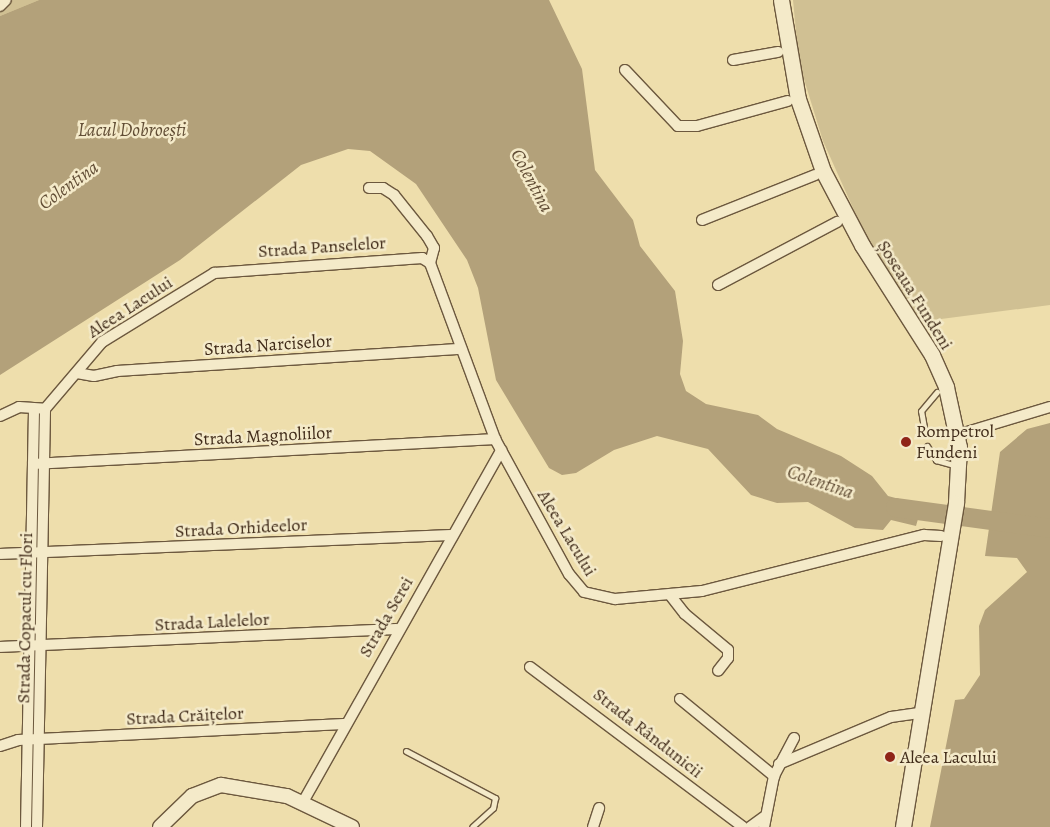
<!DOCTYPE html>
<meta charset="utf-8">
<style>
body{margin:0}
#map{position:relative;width:1050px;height:827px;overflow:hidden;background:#eedeac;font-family:Alegreya,serif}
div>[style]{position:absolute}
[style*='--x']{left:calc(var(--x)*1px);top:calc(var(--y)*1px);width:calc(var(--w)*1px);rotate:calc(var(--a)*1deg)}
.green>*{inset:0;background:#d0c093}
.water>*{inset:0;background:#b3a17a}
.river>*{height:19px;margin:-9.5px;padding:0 9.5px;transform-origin:9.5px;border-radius:9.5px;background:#b3a17a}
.roads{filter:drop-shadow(1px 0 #6c583e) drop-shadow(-1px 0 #6c583e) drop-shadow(0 1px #6c583e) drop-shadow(0 -1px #6c583e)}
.service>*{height:5px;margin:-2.5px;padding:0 2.5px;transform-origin:2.5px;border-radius:2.5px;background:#f4eac9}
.minor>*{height:10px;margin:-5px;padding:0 5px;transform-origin:5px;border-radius:5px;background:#f4eac9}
.tertiary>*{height:14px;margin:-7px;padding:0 7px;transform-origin:7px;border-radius:7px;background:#f4eac9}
.secondary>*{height:15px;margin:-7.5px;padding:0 7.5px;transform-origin:7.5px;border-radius:7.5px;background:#f4eac9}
.dots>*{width:14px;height:14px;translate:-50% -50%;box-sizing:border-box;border:2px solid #f4eac9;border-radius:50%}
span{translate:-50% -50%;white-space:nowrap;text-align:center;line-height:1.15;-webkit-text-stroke:5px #f4eac9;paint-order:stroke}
.street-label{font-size:18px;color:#402b19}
.poi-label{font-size:18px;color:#402b19}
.left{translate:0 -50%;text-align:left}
.water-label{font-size:19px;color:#624e36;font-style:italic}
</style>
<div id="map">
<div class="green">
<i style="clip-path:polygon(0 0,39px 0,0 16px)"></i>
<i style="clip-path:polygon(793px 0,1050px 0,1050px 305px,918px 322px,870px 246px,823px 141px,799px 63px)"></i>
</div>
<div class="water">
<i style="clip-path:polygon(39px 0,549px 0,582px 69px,595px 170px,633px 220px,640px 246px,675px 291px,683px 341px,680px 374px,686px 391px,706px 404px,758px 415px,777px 429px,841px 456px,872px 476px,888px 496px,922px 505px,916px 526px,891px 520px,883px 530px,855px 528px,808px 502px,777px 503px,751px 495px,708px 449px,657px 436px,614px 450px,576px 473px,562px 475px,549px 468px,496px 380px,478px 288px,467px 260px,416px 184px,370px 151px,348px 149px,301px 165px,180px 260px,0 375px,0 16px)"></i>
<i style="clip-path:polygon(1050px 423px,1050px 827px,930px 827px,955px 700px,964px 699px,980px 675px,979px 626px,985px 610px,1027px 572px,1017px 558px,985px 556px,1000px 452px,1027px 429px)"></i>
</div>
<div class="river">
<i style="--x:895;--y:507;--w:156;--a:7.7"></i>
</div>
<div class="roads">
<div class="service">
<i style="--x:925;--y:433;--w:22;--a:-100"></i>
<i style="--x:921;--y:411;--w:25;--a:-50"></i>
<i style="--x:927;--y:446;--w:17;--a:57"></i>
<i style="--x:936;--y:460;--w:15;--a:16"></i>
<i style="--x:406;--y:751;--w:101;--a:27.8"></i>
<i style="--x:495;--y:798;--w:10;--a:101"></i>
<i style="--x:493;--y:808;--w:28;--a:138"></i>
</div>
<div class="minor">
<i style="--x:0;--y:6;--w:8;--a:-45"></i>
<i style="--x:733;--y:60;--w:46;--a:-10.1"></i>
<i style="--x:625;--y:70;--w:77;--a:46.6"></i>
<i style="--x:678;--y:126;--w:19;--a:0"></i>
<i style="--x:697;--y:126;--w:94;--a:-15.4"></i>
<i style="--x:369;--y:188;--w:14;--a:0"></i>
<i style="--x:383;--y:188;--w:13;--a:32"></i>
<i style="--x:394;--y:195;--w:53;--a:51.2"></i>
<i style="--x:427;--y:236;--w:14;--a:60"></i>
<i style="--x:434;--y:248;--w:16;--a:105"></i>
<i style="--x:702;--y:220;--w:122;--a:-21.7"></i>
<i style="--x:718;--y:285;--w:135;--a:-27.9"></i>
<i style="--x:77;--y:373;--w:17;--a:10"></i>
<i style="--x:94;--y:376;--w:24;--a:-12"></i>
<i style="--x:117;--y:371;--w:345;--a:-3.7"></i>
<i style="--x:0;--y:416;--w:21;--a:-25"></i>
<i style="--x:19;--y:407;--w:26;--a:4"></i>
<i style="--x:45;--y:409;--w:88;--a:-49.6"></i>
<i style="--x:102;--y:342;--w:132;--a:-31.6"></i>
<i style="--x:214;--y:273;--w:209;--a:-4.1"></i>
<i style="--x:422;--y:258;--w:9;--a:32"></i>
<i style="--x:430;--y:263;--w:188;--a:69.7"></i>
<i style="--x:495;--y:439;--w:154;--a:61.3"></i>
<i style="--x:569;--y:574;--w:23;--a:50"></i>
<i style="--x:584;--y:592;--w:32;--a:13"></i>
<i style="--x:615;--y:599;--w:87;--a:-5.3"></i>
<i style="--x:702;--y:591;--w:229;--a:-14.2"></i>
<i style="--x:924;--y:535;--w:17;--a:3"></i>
<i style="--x:957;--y:435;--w:97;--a:-16.8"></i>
<i style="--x:33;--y:464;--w:463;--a:-3.1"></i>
<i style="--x:0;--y:554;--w:452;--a:-2.4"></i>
<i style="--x:670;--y:595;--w:24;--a:52"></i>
<i style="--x:685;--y:614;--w:56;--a:39.9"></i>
<i style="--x:728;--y:650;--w:8;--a:90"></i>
<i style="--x:728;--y:658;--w:16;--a:128"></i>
<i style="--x:0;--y:647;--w:397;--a:-2.6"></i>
<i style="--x:530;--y:667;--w:266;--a:36.9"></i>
<i style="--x:680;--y:699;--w:122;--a:39.3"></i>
<i style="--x:0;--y:746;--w:19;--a:-18"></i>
<i style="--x:18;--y:740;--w:326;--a:-2.8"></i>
<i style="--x:779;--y:764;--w:121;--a:-22.8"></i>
<i style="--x:891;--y:717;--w:30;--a:-8"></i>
<i style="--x:303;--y:802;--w:404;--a:-60.6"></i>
<i style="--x:26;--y:827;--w:416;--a:-88.9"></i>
<i style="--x:37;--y:827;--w:418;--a:-88.9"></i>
<i style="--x:593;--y:827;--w:20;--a:-72"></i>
<i style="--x:750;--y:827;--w:17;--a:-36"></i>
<i style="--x:764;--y:827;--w:52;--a:-78.9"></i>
<i style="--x:774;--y:776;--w:43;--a:-62.2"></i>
</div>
<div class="tertiary">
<i style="--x:160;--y:827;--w:45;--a:-44.1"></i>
<i style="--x:192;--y:796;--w:31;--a:-21"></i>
<i style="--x:221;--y:785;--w:67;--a:9.5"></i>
<i style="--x:287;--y:796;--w:72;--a:25.5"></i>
</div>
<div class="secondary">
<i style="--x:781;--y:0;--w:100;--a:80.3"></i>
<i style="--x:798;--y:99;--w:76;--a:70.9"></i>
<i style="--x:823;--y:171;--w:84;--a:62.2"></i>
<i style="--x:862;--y:245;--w:130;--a:57.5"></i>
<i style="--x:932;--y:355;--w:35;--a:66"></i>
<i style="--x:946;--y:387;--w:61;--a:77.8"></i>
<i style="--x:959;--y:447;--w:56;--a:93.1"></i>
<i style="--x:956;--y:503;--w:328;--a:99.3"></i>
</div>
</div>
<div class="dots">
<i style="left:906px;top:442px;background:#8f2418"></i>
<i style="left:890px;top:757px;background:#8f2418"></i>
</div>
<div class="street-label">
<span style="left:322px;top:247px;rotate:-4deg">Strada Panselelor</span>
<span style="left:915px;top:295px;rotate:58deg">Șoseaua Fundeni</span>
<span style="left:130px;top:307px;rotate:-33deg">Aleea Lacului</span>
<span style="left:268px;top:345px;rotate:-4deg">Strada Narciselor</span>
<span style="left:263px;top:436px;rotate:-3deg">Strada Magnoliilor</span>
<span style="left:241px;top:528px;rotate:-3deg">Strada Orhideelor</span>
<span style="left:567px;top:533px;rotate:59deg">Aleea Lacului</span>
<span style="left:386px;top:617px;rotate:-60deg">Strada Serei</span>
<span style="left:25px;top:618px;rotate:-89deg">Strada Copacul cu Flori</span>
<span style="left:212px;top:622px;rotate:-3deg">Strada Lalelelor</span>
<span style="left:185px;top:716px;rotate:-3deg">Strada Crăițelor</span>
<span style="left:648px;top:733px;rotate:38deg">Strada Rândunicii</span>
</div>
<div class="poi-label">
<span class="left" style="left:916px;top:442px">Rompetrol<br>Fundeni</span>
<span class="left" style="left:900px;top:757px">Aleea Lacului</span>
</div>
<div class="water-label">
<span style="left:132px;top:131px">Lacul Dobroești</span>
<span style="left:531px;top:181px;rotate:62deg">Colentina</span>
<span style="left:69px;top:186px;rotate:-36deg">Colentina</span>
<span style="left:820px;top:483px;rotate:19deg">Colentina</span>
</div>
</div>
